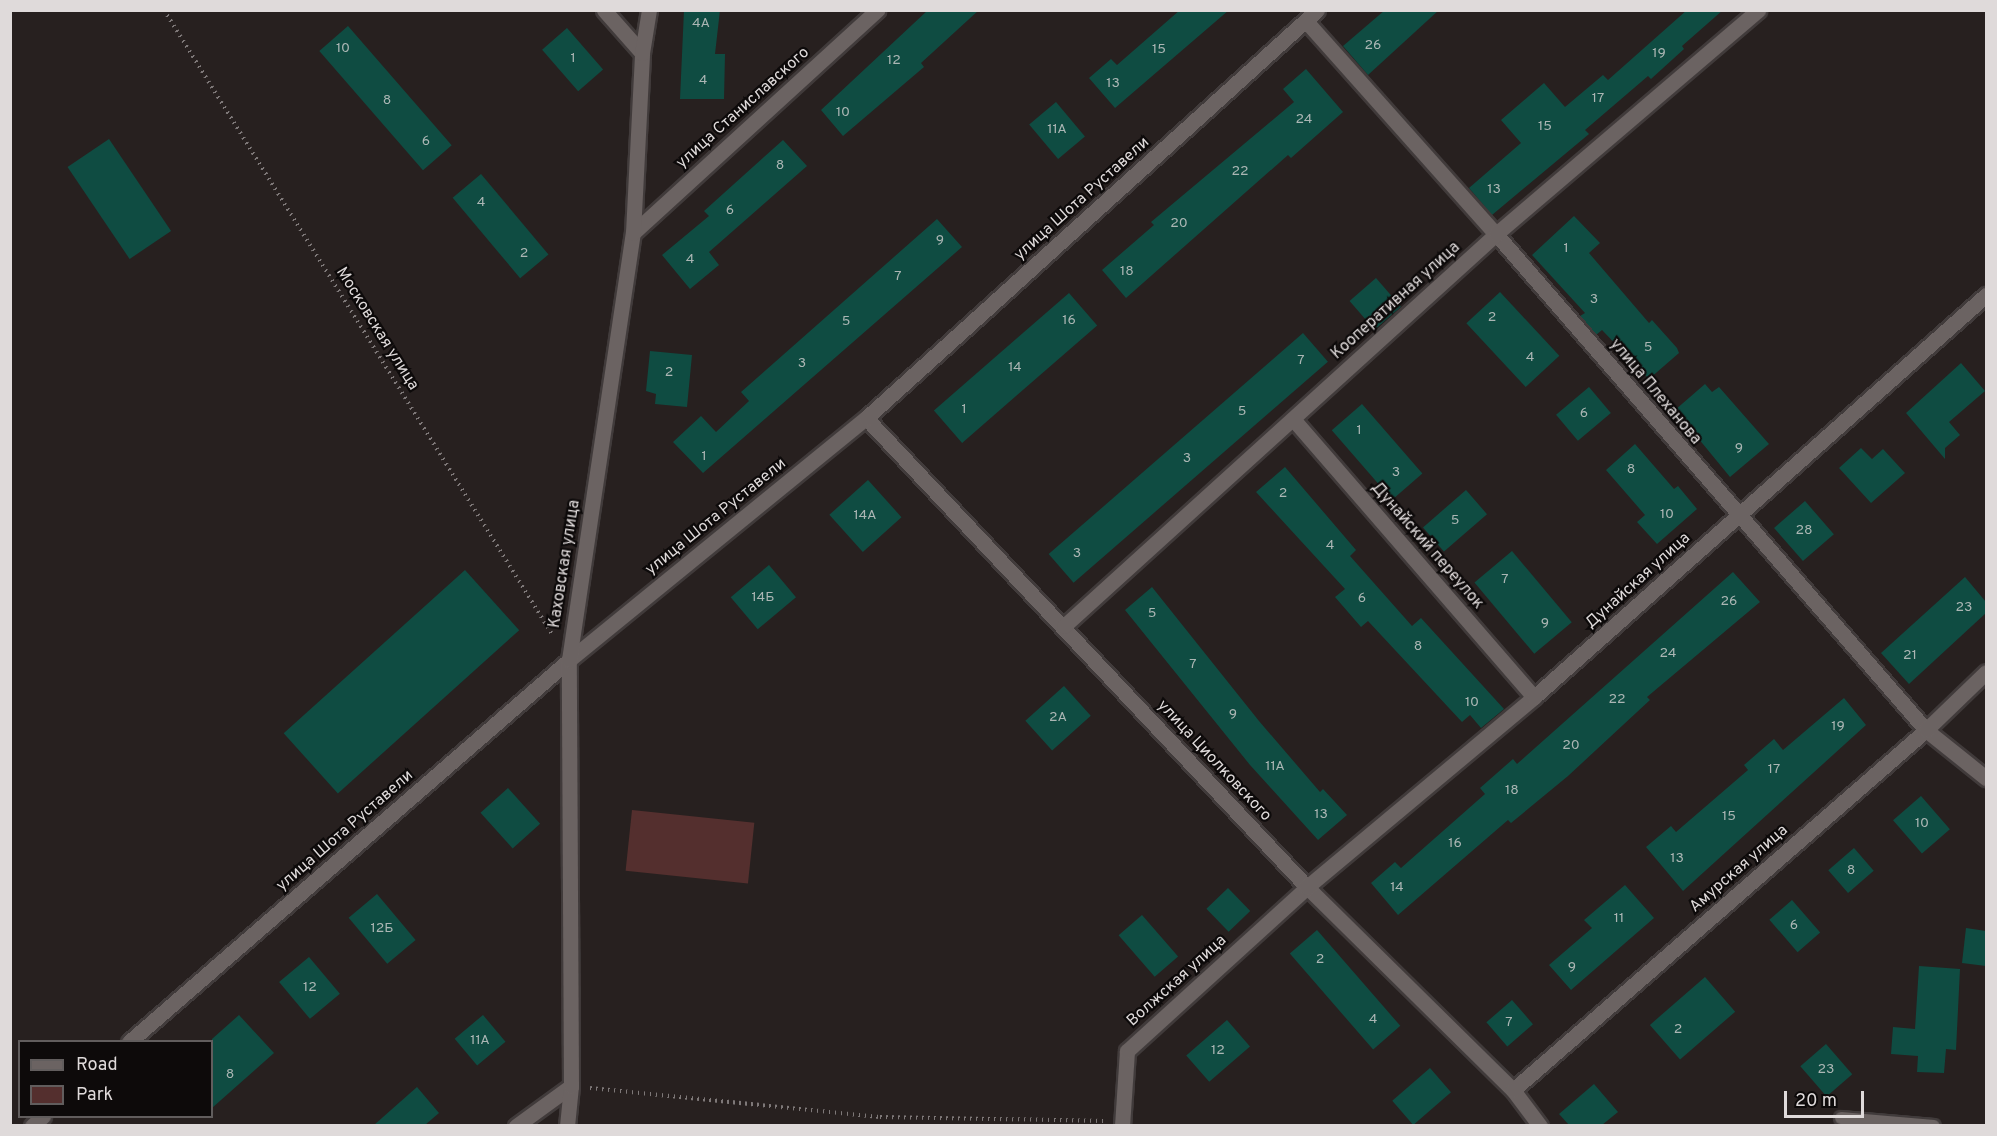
<!DOCTYPE html>
<meta charset="utf-8">
<style>
body{margin:0}
#map{position:relative;width:1997px;height:1136px;overflow:hidden;background:#27201f;font-family:Overpass,sans-serif}
div>[style]{position:absolute}
[style*='--x']{left:calc(var(--x)*1px);top:calc(var(--y)*1px);width:calc(var(--w)*1px);rotate:calc(var(--a)*1deg)}
.green>*{inset:0;background:#542f2e;transform-origin:0 0}
.building>*{inset:0;background:#0f4c42;transform-origin:0 0}
.path>*{height:4px;margin-top:-2px;transform-origin:0;background:repeating-linear-gradient(90deg,#7e7878 0 1.5px,transparent 0 6px)}
.roads{filter:drop-shadow(2px 0 #413b3b) drop-shadow(-2px 0 #413b3b) drop-shadow(0 2px #413b3b) drop-shadow(0 -2px #413b3b)}
.service>*{height:12px;margin:-6px;padding:0 6px;transform-origin:6px;border-radius:6px;background:#6b6362}
.minor>*{height:15px;margin:-7.5px;padding:0 7.5px;transform-origin:7.5px;border-radius:7.5px;background:#6b6362}
span{translate:-50% -50%;white-space:nowrap;text-align:center;line-height:1.15;-webkit-text-stroke:4.5px #0d0a0a;paint-order:stroke}
.number-label{font-size:14px;color:#abb6b4}
.number-label span{-webkit-text-stroke-width:0}
.street-label{font-size:16px;color:#dfdada}
.frame{position:absolute;inset:0;border:12px solid #dfdada;pointer-events:none}
.legend{position:absolute;left:18px;top:1040px;width:195px;height:78px;box-sizing:border-box;background:#0d0a0a;border:2px solid #615d5d;margin:0;padding:8px 10px;list-style:none;font-size:18px;color:#dfdada}
.legend li{display:flex;align-items:center;gap:12px;height:30px}
.legend b{width:30px;border:2px solid #615d5d}
.scale{position:absolute;left:1784px;top:1091px;width:80px;height:27px;box-sizing:border-box;border:3px solid #dfdada;border-top:0;padding-left:8px;font-size:18px;line-height:21px;white-space:nowrap;color:#dfdada;-webkit-text-stroke:4px #0d0a0a;paint-order:stroke}
</style>
<div id="map">
<div class="green">
<i style="left:632px;top:810px;width:123px;height:61px;rotate:6deg"></i>
</div>
<div class="building">
<i style="clip-path:polygon(684px 10px,720px 10px,715px 54px,725px 54px,724px 99px,680px 99px)"></i>
<i style="clip-path:polygon(928px 10px,979px 10px,921px 63px,924px 67px,843px 136px,821px 110px)"></i>
<i style="clip-path:polygon(1180px 10px,1229px 10px,1115px 108px,1089px 78px,1111px 59px,1117px 65px)"></i>
<i style="clip-path:polygon(1385px 10px,1439px 10px,1368px 75px,1343px 46px)"></i>
<i style="clip-path:polygon(1687px 10px,1723px 10px,1682px 46px,1684px 49px,1651px 79px,1648px 76px,1585px 130px,1589px 134px,1492px 215px,1469px 188px,1521px 143px,1501px 120px,1544px 83px,1565px 107px,1603px 75px,1608px 80px)"></i>
<i style="left:348px;top:26px;width:158px;height:38px;rotate:49deg"></i>
<i style="left:567px;top:28px;width:55px;height:33px;rotate:49deg"></i>
<i style="clip-path:polygon(1306px 69px,1343px 112px,1291px 158px,1288px 155px,1126px 298px,1102px 270px,1154px 225px,1151px 222px,1294px 102px,1283px 89px)"></i>
<i style="left:1056px;top:102px;width:45px;height:35px;rotate:50deg"></i>
<i style="left:109px;top:139px;width:111px;height:50px;rotate:56deg"></i>
<i style="clip-path:polygon(783px 140px,807px 166px,709px 252px,719px 265px,690px 289px,662px 255px,709px 216px,704px 211px)"></i>
<i style="left:481px;top:174px;width:105px;height:37px;rotate:50deg"></i>
<i style="clip-path:polygon(1574px 216px,1600px 243px,1589px 253px,1649px 323px,1652px 320px,1677px 348px,1679px 353px,1649px 379px,1602px 330px,1596px 335px,1580px 316px,1585px 313px,1532px 255px)"></i>
<i style="clip-path:polygon(937px 219px,962px 247px,703px 473px,673px 442px,701px 416px,716px 432px,749px 401px,741px 392px)"></i>
<i style="left:1376px;top:278px;width:38px;height:35px;rotate:49deg"></i>
<i style="left:1500px;top:292px;width:87px;height:46px;rotate:47deg"></i>
<i style="left:1069px;top:293px;width:43px;height:179px;rotate:49deg"></i>
<i style="left:1303px;top:333px;width:38px;height:337px;rotate:49deg"></i>
<i style="clip-path:polygon(650px 351px,692px 355px,687px 407px,655px 404px,656px 394px,646px 391px)"></i>
<i style="clip-path:polygon(1961px 363px,1985px 391px,1949px 422px,1960px 435px,1945px 448px,1945px 459px,1906px 413px)"></i>
<i style="clip-path:polygon(1705px 384px,1712px 392px,1719px 387px,1769px 444px,1730px 477px,1675px 410px)"></i>
<i style="left:1589px;top:387px;width:34px;height:43px;rotate:50deg"></i>
<i style="left:1362px;top:404px;width:92px;height:40px;rotate:49deg"></i>
<i style="clip-path:polygon(1635px 444px,1674px 489px,1678px 486px,1697px 509px,1657px 544px,1637px 522px,1645px 515px,1606px 470px)"></i>
<i style="clip-path:polygon(1861px 448px,1872px 459px,1883px 449px,1905px 473px,1871px 503px,1839px 468px)"></i>
<i style="clip-path:polygon(1285px 467px,1356px 550px,1350px 556px,1412px 626px,1421px 618px,1504px 709px,1481px 728px,1470px 715px,1462px 722px,1368px 621px,1361px 627px,1335px 597px,1345px 589px,1256px 492px)"></i>
<i style="left:868px;top:480px;width:50px;height:52px;rotate:48deg"></i>
<i style="left:1466px;top:490px;width:32px;height:57px;rotate:49deg"></i>
<i style="left:1805px;top:501px;width:44px;height:41px;rotate:49deg"></i>
<i style="left:1512px;top:551px;width:93px;height:49px;rotate:50deg"></i>
<i style="left:769px;top:565px;width:42px;height:50px;rotate:50deg"></i>
<i style="left:465px;top:570px;width:81px;height:244px;rotate:48deg"></i>
<i style="clip-path:polygon(1733px 572px,1760px 602px,1647px 697px,1650px 700px,1568px 776px,1511px 823px,1508px 820px,1398px 915px,1371px 883px,1395px 862px,1401px 868px,1485px 794px,1480px 788px,1513px 759px,1517px 764px)"></i>
<i style="clip-path:polygon(1965px 577px,1986px 602px,1986px 613px,1909px 684px,1881px 653px)"></i>
<i style="clip-path:polygon(1152px 587px,1259px 721px,1320px 792px,1323px 789px,1347px 815px,1318px 840px,1250px 765px,1125px 610px)"></i>
<i style="left:1064px;top:686px;width:40px;height:52px;rotate:48deg"></i>
<i style="clip-path:polygon(1844px 698px,1866px 725px,1683px 891px,1646px 847px,1671px 826px,1676px 832px,1748px 770px,1744px 765px,1774px 739px,1783px 750px)"></i>
<i style="left:508px;top:788px;width:48px;height:37px;rotate:48deg"></i>
<i style="left:1921px;top:796px;width:44px;height:37px;rotate:49deg"></i>
<i style="left:1854px;top:848px;width:30px;height:34px;rotate:49deg"></i>
<i style="clip-path:polygon(1625px 885px,1654px 918px,1571px 990px,1549px 965px,1592px 928px,1584px 920px)"></i>
<i style="left:1228px;top:888px;width:32px;height:30px;rotate:46deg"></i>
<i style="left:377px;top:894px;width:60px;height:37px;rotate:50deg"></i>
<i style="left:1792px;top:900px;width:43px;height:30px;rotate:49deg"></i>
<i style="left:1142px;top:915px;width:55px;height:31px;rotate:49deg"></i>
<i style="clip-path:polygon(1966px 928px,1986px 931px,1986px 966px,1962px 963px)"></i>
<i style="left:1317px;top:930px;width:127px;height:36px;rotate:49deg"></i>
<i style="left:309px;top:957px;width:48px;height:39px;rotate:50deg"></i>
<i style="clip-path:polygon(1919px 966px,1960px 969px,1956px 1050px,1946px 1049px,1944px 1073px,1917px 1072px,1918px 1056px,1891px 1054px,1893px 1027px,1915px 1029px)"></i>
<i style="left:1705px;top:977px;width:46px;height:73px;rotate:49deg"></i>
<i style="left:1512px;top:1000px;width:32px;height:34px;rotate:49deg"></i>
<i style="clip-path:polygon(239px 1015px,274px 1053px,212px 1108px,212px 1039px)"></i>
<i style="left:483px;top:1015px;width:35px;height:37px;rotate:50deg"></i>
<i style="left:1227px;top:1020px;width:35px;height:54px;rotate:49deg"></i>
<i style="left:1826px;top:1044px;width:40px;height:34px;rotate:49deg"></i>
<i style="left:1430px;top:1068px;width:32px;height:50px;rotate:49deg"></i>
<i style="clip-path:polygon(1594px 1084px,1618px 1112px,1602px 1125px,1569px 1125px,1559px 1114px)"></i>
<i style="clip-path:polygon(417px 1087px,439px 1113px,425px 1125px,374px 1125px)"></i>
</div>
<div class="path">
<i style="--x:164;--y:10;--w:735;--a:58.13"></i>
<i style="--x:590;--y:1088;--w:291;--a:5.7"></i>
<i style="--x:880;--y:1117;--w:223;--a:1"></i>
</div>
<div class="roads">
<div class="service">
<i style="--x:1841;--y:1118;--w:93;--a:4.9"></i>
</div>
<div class="minor">
<i style="--x:604;--y:10;--w:57;--a:48.5"></i>
<i style="--x:1306;--y:21;--w:285;--a:48.3"></i>
<i style="--x:1496;--y:234;--w:656;--a:49.08"></i>
<i style="--x:1926;--y:730;--w:77;--a:38.7"></i>
<i style="--x:633;--y:233;--w:331;--a:-42.4"></i>
<i style="--x:866;--y:418;--w:644;--a:46.76"></i>
<i style="--x:1307;--y:887;--w:289;--a:44.6"></i>
<i style="--x:1513;--y:1090;--w:45;--a:53.1"></i>
<i style="--x:1293;--y:419;--w:368;--a:49.1"></i>
<i style="--x:1064;--y:626;--w:583;--a:-42.22"></i>
<i style="--x:1496;--y:234;--w:345;--a:-40.5"></i>
<i style="--x:129;--y:1042;--w:583;--a:-40.96"></i>
<i style="--x:569;--y:660;--w:383;--a:-39.2"></i>
<i style="--x:866;--y:418;--w:608;--a:-42.13"></i>
<i style="--x:1513;--y:1090;--w:548;--a:-41.08"></i>
<i style="--x:1926;--y:730;--w:83;--a:-44"></i>
<i style="--x:32;--y:1126;--w:15;--a:-42"></i>
<i style="--x:516;--y:1126;--w:68;--a:-36"></i>
<i style="--x:567;--y:1126;--w:40;--a:-84.3"></i>
<i style="--x:571;--y:1086;--w:426;--a:-90.3"></i>
<i style="--x:569;--y:660;--w:432;--a:-81.5"></i>
<i style="--x:633;--y:233;--w:180;--a:-87.1"></i>
<i style="--x:642;--y:53;--w:44;--a:-80.8"></i>
<i style="--x:1122;--y:1126;--w:75;--a:-86.2"></i>
<i style="--x:1127;--y:1051;--w:244;--a:-42.3"></i>
<i style="--x:1307;--y:887;--w:296;--a:-39.9"></i>
<i style="--x:1534;--y:697;--w:605;--a:-41.65"></i>
</div>
</div>
<div class="number-label">
<span style="left:701px;top:24px">4А</span>
<span style="left:1373px;top:46px">26</span>
<span style="left:343px;top:49px">10</span>
<span style="left:1159px;top:50px">15</span>
<span style="left:1659px;top:54px">19</span>
<span style="left:573px;top:59px">1</span>
<span style="left:894px;top:61px">12</span>
<span style="left:703px;top:81px">4</span>
<span style="left:1113px;top:84px">13</span>
<span style="left:1598px;top:99px">17</span>
<span style="left:387px;top:101px">8</span>
<span style="left:843px;top:113px">10</span>
<span style="left:1304px;top:120px">24</span>
<span style="left:1545px;top:127px">15</span>
<span style="left:1057px;top:130px">11А</span>
<span style="left:426px;top:142px">6</span>
<span style="left:780px;top:166px">8</span>
<span style="left:1240px;top:172px">22</span>
<span style="left:1494px;top:190px">13</span>
<span style="left:481px;top:203px">4</span>
<span style="left:730px;top:211px">6</span>
<span style="left:1179px;top:224px">20</span>
<span style="left:940px;top:241px">9</span>
<span style="left:1566px;top:249px">1</span>
<span style="left:524px;top:254px">2</span>
<span style="left:690px;top:260px">4</span>
<span style="left:1127px;top:272px">18</span>
<span style="left:898px;top:277px">7</span>
<span style="left:1594px;top:300px">3</span>
<span style="left:1492px;top:318px">2</span>
<span style="left:1069px;top:321px">16</span>
<span style="left:846px;top:322px">5</span>
<span style="left:1648px;top:348px">5</span>
<span style="left:1530px;top:358px">4</span>
<span style="left:1301px;top:361px">7</span>
<span style="left:802px;top:364px">3</span>
<span style="left:1015px;top:368px">14</span>
<span style="left:669px;top:373px">2</span>
<span style="left:964px;top:410px">1</span>
<span style="left:1242px;top:412px">5</span>
<span style="left:1584px;top:414px">6</span>
<span style="left:1359px;top:431px">1</span>
<span style="left:1739px;top:449px">9</span>
<span style="left:704px;top:457px">1</span>
<span style="left:1187px;top:459px">3</span>
<span style="left:1631px;top:470px">8</span>
<span style="left:1396px;top:473px">3</span>
<span style="left:1283px;top:494px">2</span>
<span style="left:1667px;top:515px">10</span>
<span style="left:865px;top:516px">14А</span>
<span style="left:1455px;top:521px">5</span>
<span style="left:1804px;top:531px">28</span>
<span style="left:1330px;top:546px">4</span>
<span style="left:1077px;top:554px">3</span>
<span style="left:1505px;top:580px">7</span>
<span style="left:763px;top:598px">14Б</span>
<span style="left:1362px;top:599px">6</span>
<span style="left:1729px;top:602px">26</span>
<span style="left:1964px;top:608px">23</span>
<span style="left:1152px;top:614px">5</span>
<span style="left:1545px;top:624px">9</span>
<span style="left:1418px;top:647px">8</span>
<span style="left:1668px;top:654px">24</span>
<span style="left:1910px;top:656px">21</span>
<span style="left:1193px;top:665px">7</span>
<span style="left:1617px;top:700px">22</span>
<span style="left:1472px;top:703px">10</span>
<span style="left:1233px;top:715px">9</span>
<span style="left:1058px;top:718px">2А</span>
<span style="left:1838px;top:727px">19</span>
<span style="left:1571px;top:746px">20</span>
<span style="left:1275px;top:767px">11А</span>
<span style="left:1774px;top:770px">17</span>
<span style="left:1512px;top:791px">18</span>
<span style="left:1321px;top:815px">13</span>
<span style="left:1729px;top:817px">15</span>
<span style="left:1922px;top:824px">10</span>
<span style="left:1455px;top:844px">16</span>
<span style="left:1677px;top:859px">13</span>
<span style="left:1851px;top:871px">8</span>
<span style="left:1397px;top:888px">14</span>
<span style="left:1619px;top:919px">11</span>
<span style="left:1794px;top:926px">6</span>
<span style="left:382px;top:929px">12Б</span>
<span style="left:1320px;top:960px">2</span>
<span style="left:1572px;top:968px">9</span>
<span style="left:310px;top:988px">12</span>
<span style="left:1373px;top:1020px">4</span>
<span style="left:1509px;top:1023px">7</span>
<span style="left:1678px;top:1030px">2</span>
<span style="left:480px;top:1041px">11А</span>
<span style="left:1218px;top:1051px">12</span>
<span style="left:1826px;top:1070px">23</span>
<span style="left:230px;top:1075px">8</span>
</div>
<div class="street-label">
<span style="left:743px;top:108px;rotate:-42deg">улица Станиславского</span>
<span style="left:1082px;top:199px;rotate:-42deg">улица Шота Руставели</span>
<span style="left:1396px;top:301px;rotate:-42deg">Кооперативная улица</span>
<span style="left:377px;top:329px;rotate:58deg">Московская улица</span>
<span style="left:1655px;top:392px;rotate:50deg">улица Плеханова</span>
<span style="left:716px;top:517px;rotate:-39deg">улица Шота Руставели</span>
<span style="left:1427px;top:546px;rotate:49deg">Дунайский переулок</span>
<span style="left:565px;top:564px;rotate:-81deg">Каховская улица</span>
<span style="left:1638px;top:581px;rotate:-42deg">Дунайская улица</span>
<span style="left:1214px;top:761px;rotate:47deg">улица Циолковского</span>
<span style="left:345px;top:831px;rotate:-41deg">улица Шота Руставели</span>
<span style="left:1739px;top:869px;rotate:-41deg">Амурская улица</span>
<span style="left:1177px;top:981px;rotate:-42deg">Волжская улица</span>
</div>
<div class="frame"></div>
<ul class="legend">
<li><b style="height:8px;background:#6b6362"></b>Road</li>
<li><b style="height:16px;background:#542f2e"></b>Park</li>
</ul>
<div class="scale">20 m</div>
</div>
